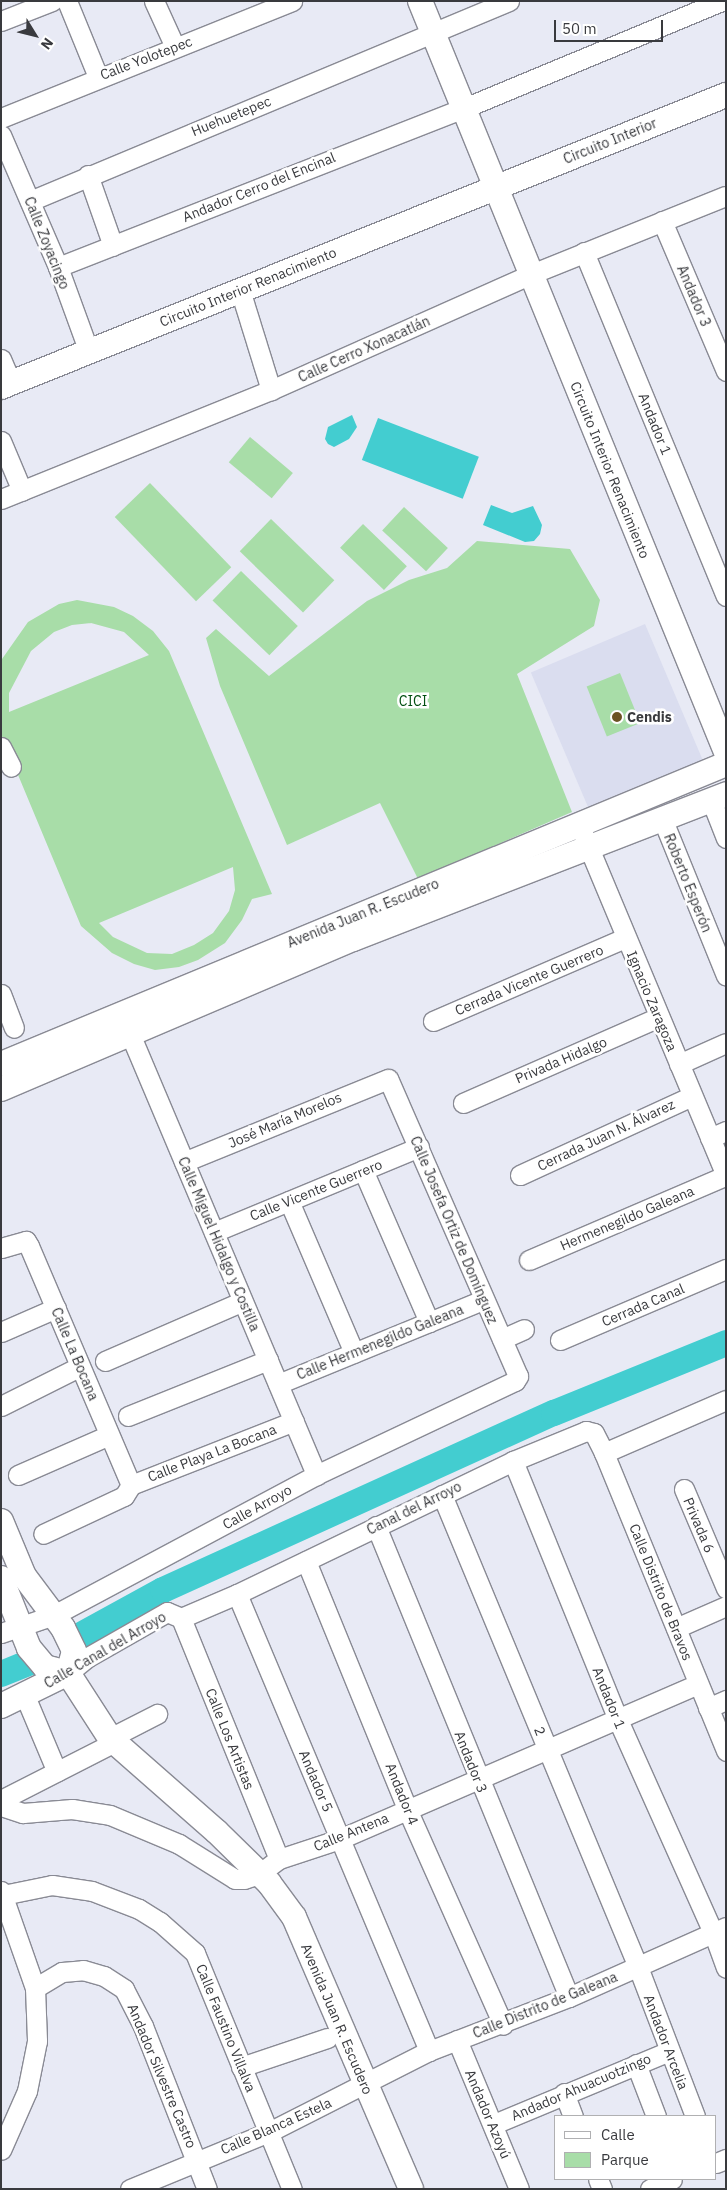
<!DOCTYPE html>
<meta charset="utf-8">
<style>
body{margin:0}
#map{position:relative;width:727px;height:2190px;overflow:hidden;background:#e8eaf5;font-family:"IBM Plex Sans",sans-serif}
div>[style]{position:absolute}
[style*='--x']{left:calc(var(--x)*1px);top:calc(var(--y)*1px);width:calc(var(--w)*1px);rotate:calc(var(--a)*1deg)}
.built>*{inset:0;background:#daddef;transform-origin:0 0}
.green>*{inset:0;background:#a8dda8;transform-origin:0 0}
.water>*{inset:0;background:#43cdd0;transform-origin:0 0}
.river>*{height:26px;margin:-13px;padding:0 13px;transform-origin:13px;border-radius:13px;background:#43cdd0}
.roads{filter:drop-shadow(1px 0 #898a94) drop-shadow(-1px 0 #898a94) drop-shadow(0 1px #898a94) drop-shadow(0 -1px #898a94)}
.minor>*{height:19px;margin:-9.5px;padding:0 9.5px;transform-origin:9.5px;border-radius:9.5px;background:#fff}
.major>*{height:24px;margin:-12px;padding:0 12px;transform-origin:12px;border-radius:12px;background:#fff}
.dots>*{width:14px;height:14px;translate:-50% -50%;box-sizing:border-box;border:2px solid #fff;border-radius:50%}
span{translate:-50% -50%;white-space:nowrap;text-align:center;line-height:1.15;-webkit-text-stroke:5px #fff;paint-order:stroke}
.street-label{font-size:14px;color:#393a3e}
.park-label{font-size:14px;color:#004e10}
.poi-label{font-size:14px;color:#393a3e;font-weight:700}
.left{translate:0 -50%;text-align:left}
.frame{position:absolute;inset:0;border:2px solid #393a3e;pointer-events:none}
.legend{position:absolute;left:554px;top:2115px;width:162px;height:65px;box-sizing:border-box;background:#fff;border:1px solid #b0b0b2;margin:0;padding:6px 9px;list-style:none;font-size:15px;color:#393a3e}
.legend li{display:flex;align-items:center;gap:10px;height:25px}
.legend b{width:25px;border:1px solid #b0b0b2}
.north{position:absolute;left:10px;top:10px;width:50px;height:50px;-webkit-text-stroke:4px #fff;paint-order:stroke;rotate:126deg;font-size:14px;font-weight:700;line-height:20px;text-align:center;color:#393a3e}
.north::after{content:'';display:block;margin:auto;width:18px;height:22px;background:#393a3e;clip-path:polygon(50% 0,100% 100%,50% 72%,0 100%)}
.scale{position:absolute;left:554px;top:20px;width:109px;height:22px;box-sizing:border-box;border:2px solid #393a3e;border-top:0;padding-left:6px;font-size:15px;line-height:18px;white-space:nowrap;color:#393a3e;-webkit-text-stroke:4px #fff;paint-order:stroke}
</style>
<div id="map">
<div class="built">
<i style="left:645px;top:624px;width:149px;height:124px;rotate:67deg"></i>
</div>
<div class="green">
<i style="left:250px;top:437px;width:56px;height:33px;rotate:40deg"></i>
<i style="left:150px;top:483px;width:117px;height:49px;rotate:46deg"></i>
<i style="left:404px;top:507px;width:60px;height:32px;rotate:43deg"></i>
<i style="left:271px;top:519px;width:88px;height:45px;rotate:44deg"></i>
<i style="left:363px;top:524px;width:61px;height:33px;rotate:44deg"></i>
<i style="clip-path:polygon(477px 541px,570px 549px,600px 600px,594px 626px,517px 674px,572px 812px,418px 879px,380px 803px,287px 845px,220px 686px,206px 638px,216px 629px,269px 676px,367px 601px,409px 580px,447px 568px)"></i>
<i style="left:241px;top:571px;width:79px;height:41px;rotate:44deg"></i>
<i style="clip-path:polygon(evenodd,77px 600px,114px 607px,133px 616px,153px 631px,169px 651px,272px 894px,252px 899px,242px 920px,225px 943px,198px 960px,179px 967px,155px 970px,134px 964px,112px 953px,81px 926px,1px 734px,2px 659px,28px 622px,59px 604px,77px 600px,91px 623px,124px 632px,149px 655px,9px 712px,9px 693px,31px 651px,54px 632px,72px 625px,91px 623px,77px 600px,233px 867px,235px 890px,229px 911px,213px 933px,194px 945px,172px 954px,147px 953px,113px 937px,99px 923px,233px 867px)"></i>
<i style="left:620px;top:673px;width:54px;height:36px;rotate:68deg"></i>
</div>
<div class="water">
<i style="clip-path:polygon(352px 415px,357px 427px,349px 439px,334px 447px,328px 444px,325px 439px,328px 427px)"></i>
<i style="left:378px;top:418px;width:108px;height:45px;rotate:21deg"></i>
<i style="clip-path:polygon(491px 505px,512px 513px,533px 506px,542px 525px,540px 534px,534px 541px,525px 542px,483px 525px)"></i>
</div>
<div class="river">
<i style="--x:83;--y:1634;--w:91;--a:-28.8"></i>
<i style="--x:163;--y:1590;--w:429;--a:-24.4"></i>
<i style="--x:554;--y:1413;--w:186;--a:-22.1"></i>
<i style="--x:1;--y:1674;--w:35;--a:-22"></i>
</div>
<div class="roads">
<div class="minor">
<i style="--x:67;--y:1;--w:82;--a:67.8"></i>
<i style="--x:154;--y:1;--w:51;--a:65.5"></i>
<i style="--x:1;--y:21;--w:55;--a:-21.4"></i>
<i style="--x:1;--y:118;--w:314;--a:-21.9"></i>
<i style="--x:1;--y:135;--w:144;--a:66.6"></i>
<i style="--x:58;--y:267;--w:90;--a:70"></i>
<i style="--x:88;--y:175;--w:75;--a:70.6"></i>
<i style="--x:30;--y:201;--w:519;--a:-22.66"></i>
<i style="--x:662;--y:221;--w:163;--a:66.9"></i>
<i style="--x:584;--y:252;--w:372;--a:67.6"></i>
<i style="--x:58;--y:267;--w:434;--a:-21.4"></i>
<i style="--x:462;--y:109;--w:281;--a:-22.6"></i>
<i style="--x:240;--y:290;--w:105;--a:72.8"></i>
<i style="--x:1;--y:359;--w:25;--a:67"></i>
<i style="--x:1;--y:441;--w:54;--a:67.2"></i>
<i style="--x:1;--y:499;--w:291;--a:-22"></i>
<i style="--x:271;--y:390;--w:282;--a:-24"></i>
<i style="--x:529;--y:275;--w:212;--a:-21.9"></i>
<i style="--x:1;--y:747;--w:22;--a:63"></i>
<i style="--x:711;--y:800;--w:41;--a:68.5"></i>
<i style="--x:662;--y:818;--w:170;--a:67.9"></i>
<i style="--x:584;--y:836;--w:368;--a:67.3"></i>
<i style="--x:1;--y:994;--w:36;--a:69"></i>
<i style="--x:433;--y:1021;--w:209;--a:-23.4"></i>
<i style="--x:125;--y:1022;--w:492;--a:67.1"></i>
<i style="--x:679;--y:1064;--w:51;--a:-24.1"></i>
<i style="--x:463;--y:1103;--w:214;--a:-23.7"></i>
<i style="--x:710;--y:1138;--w:17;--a:-24"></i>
<i style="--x:363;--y:1170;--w:166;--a:66.5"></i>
<i style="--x:520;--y:1175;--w:189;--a:-24.7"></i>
<i style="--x:289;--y:1201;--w:165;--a:66.8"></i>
<i style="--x:214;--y:1232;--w:222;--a:-22.5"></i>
<i style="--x:1;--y:1248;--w:26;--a:-16"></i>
<i style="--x:26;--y:1241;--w:6;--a:59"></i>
<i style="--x:29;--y:1246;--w:260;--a:66.9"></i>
<i style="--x:131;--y:1485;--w:13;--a:122"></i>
<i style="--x:124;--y:1496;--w:89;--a:154.9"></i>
<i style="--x:529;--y:1260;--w:213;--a:-23.2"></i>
<i style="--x:1;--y:1332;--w:60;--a:-23.6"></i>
<i style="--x:502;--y:1339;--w:24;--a:-24"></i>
<i style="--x:560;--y:1340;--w:181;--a:-23.2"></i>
<i style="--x:105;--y:1361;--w:150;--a:-23.5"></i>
<i style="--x:278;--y:1384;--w:222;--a:-22.3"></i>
<i style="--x:1;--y:1406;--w:87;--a:-26.6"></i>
<i style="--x:128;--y:1416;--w:151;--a:-21.8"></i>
<i style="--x:604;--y:1453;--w:133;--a:-23.5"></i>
<i style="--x:513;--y:1461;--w:279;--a:67.9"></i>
<i style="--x:618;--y:1720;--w:232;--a:65.9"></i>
<i style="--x:713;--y:1932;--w:38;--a:70"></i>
<i style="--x:18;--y:1475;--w:99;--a:-23.7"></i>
<i style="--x:131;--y:1485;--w:175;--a:-21.4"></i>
<i style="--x:684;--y:1489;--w:108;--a:67"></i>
<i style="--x:442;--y:1495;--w:511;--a:67.45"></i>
<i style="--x:638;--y:1967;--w:160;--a:69.1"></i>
<i style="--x:376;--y:1526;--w:509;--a:67.72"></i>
<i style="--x:306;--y:1561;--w:268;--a:67.8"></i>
<i style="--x:407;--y:1809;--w:236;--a:66"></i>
<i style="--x:237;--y:1594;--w:496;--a:67.2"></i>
<i style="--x:181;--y:1618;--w:260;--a:67.9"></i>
<i style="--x:676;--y:1628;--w:55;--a:-23.7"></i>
<i style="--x:1;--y:1633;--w:56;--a:-18.8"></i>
<i style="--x:54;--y:1615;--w:297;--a:-28.1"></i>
<i style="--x:316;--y:1475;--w:220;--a:-25.3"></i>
<i style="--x:515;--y:1381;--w:6;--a:-59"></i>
<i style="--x:518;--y:1376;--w:324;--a:-113.6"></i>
<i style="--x:388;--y:1079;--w:220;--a:157.9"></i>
<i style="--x:68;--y:1673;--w:26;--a:-39"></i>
<i style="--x:88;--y:1657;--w:91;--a:-29.7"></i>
<i style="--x:167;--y:1612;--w:15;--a:23"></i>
<i style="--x:181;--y:1618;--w:61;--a:-23.2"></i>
<i style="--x:237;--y:1594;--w:306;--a:-25.7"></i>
<i style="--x:513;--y:1461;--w:79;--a:-22.3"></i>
<i style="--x:586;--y:1431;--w:8;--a:14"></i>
<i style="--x:594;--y:1433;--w:22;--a:63"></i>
<i style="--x:604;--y:1453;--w:322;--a:67.7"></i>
<i style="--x:25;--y:1696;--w:82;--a:67.2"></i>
<i style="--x:708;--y:1708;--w:20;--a:-24"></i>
<i style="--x:110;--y:1738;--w:53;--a:-27.1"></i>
<i style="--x:1;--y:1800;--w:128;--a:-27"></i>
<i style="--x:1;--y:1806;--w:23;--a:18"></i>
<i style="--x:23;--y:1813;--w:49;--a:-4.7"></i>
<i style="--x:72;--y:1809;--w:38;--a:9"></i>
<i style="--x:110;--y:1815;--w:75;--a:22.8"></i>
<i style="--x:179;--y:1844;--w:66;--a:32"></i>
<i style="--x:235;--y:1879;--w:9;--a:0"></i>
<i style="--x:244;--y:1879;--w:16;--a:-18"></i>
<i style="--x:259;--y:1874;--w:25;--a:-37"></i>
<i style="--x:279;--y:1859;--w:64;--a:-18.2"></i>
<i style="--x:340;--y:1839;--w:390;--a:-23.4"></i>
<i style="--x:1;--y:1891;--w:103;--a:70.7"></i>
<i style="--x:35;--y:1988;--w:53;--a:87.8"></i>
<i style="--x:37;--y:2041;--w:51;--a:101.3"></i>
<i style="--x:27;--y:2091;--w:64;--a:113.8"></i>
<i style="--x:3;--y:1895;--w:50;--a:-11.5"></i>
<i style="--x:52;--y:1885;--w:40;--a:8.5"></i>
<i style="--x:92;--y:1891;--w:50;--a:21"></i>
<i style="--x:139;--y:1909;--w:25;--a:32"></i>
<i style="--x:160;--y:1922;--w:47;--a:41.5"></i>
<i style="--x:195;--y:1953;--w:255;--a:67.7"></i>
<i style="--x:35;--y:1988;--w:31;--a:-31"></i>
<i style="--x:62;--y:1972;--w:21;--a:-5"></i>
<i style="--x:83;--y:1970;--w:22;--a:16"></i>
<i style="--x:104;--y:1976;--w:24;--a:33"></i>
<i style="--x:124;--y:1989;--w:42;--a:62.8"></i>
<i style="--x:143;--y:2026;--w:175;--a:68.6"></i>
<i style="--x:457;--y:2040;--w:161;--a:67.4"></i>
<i style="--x:636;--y:2064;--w:56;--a:69"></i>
<i style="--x:241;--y:2067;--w:91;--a:-18.6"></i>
<i style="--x:564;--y:2093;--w:25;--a:69"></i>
<i style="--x:494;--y:2124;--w:190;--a:-22.6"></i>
<i style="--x:716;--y:2163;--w:11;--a:-22"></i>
<i style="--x:598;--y:2179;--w:11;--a:68"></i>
<i style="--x:130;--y:2189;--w:150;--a:-22.3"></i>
<i style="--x:269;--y:2132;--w:179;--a:-26.9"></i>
<i style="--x:429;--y:2051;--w:150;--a:-21.1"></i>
<i style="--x:569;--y:1997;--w:172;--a:-24"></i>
<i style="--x:650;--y:2189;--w:24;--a:-24"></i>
</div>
<div class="major">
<i style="--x:420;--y:1;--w:811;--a:67.83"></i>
<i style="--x:1;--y:387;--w:782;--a:-21.94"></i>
<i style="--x:1;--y:1064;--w:785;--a:-22.48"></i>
<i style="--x:1;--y:1089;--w:383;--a:-23.1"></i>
<i style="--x:353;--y:939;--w:400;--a:-21.2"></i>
<i style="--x:1;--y:1521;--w:60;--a:67.3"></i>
<i style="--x:24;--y:1576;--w:65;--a:53.1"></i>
<i style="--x:63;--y:1628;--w:25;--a:64"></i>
<i style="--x:74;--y:1651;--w:23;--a:105"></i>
<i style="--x:68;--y:1673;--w:77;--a:57.1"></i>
<i style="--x:110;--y:1738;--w:142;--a:41.3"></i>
<i style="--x:217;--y:1832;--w:73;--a:44.4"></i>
<i style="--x:269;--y:1883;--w:42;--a:53.7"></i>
<i style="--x:294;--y:1917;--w:296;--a:66.7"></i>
<i style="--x:1;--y:1578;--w:75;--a:68.2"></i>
<i style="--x:29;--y:1648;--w:25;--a:50"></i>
<i style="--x:45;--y:1667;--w:24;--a:15"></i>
<i style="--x:1;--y:1706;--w:75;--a:-26.2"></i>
</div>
</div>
<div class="dots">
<i style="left:617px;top:717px;background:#6b5323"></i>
</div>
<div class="street-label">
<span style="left:146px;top:58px;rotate:-21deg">Calle Yolotepec</span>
<span style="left:231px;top:116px;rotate:-22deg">Huehuetepec</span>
<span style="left:610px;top:141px;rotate:-22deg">Circuito Interior</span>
<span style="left:259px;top:187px;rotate:-22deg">Andador Cerro del Encinal</span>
<span style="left:47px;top:243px;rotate:68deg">Calle Zoyacingo</span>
<span style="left:248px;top:287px;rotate:-22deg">Circuito Interior Renacimiento</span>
<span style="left:694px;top:296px;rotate:67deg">Andador 3</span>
<span style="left:364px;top:349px;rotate:-24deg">Calle Cerro Xonacatlán</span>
<span style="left:655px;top:424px;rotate:68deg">Andador 1</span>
<span style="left:610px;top:470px;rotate:68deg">Circuito Interior Renacimiento</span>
<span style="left:688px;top:883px;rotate:68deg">Roberto Esperón</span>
<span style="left:363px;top:913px;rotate:-22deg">Avenida Juan R. Escudero</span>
<span style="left:529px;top:980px;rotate:-23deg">Cerrada Vicente Guerrero</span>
<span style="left:652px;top:1001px;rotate:67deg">Ignacio Zaragoza</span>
<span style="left:561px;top:1060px;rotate:-23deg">Privada Hidalgo</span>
<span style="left:285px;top:1120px;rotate:-23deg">José María Morelos</span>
<span style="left:606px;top:1135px;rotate:-25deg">Cerrada Juan N. Álvarez</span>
<span style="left:316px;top:1190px;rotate:-22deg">Calle Vicente Guerrero</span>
<span style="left:627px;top:1218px;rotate:-23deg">Hermenegildo Galeana</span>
<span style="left:454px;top:1230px;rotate:67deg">Calle Josefa Ortiz de Domínguez</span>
<span style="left:219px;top:1244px;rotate:67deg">Calle Miguel Hidalgo y Costilla</span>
<span style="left:643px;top:1305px;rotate:-23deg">Cerrada Canal</span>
<span style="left:380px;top:1342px;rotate:-22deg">Calle Hermenegildo Galeana</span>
<span style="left:75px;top:1354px;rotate:67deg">Calle La Bocana</span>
<span style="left:212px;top:1453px;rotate:-21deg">Calle Playa La Bocana</span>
<span style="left:257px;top:1507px;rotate:-29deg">Calle Arroyo</span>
<span style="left:414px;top:1508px;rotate:-26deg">Canal del Arroyo</span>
<span style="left:699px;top:1525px;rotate:67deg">Privada 6</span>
<span style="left:661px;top:1592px;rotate:68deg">Calle Distrito de Bravos</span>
<span style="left:105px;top:1650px;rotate:-30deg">Calle Canal del Arroyo</span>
<span style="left:609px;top:1698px;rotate:68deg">Andador 1</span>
<span style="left:540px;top:1731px;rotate:68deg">2</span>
<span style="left:230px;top:1739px;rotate:68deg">Calle Los Artistas</span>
<span style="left:471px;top:1762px;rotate:68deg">Andador 3</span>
<span style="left:316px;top:1781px;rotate:67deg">Andador 5</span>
<span style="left:402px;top:1794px;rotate:68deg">Andador 4</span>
<span style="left:351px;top:1832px;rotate:-22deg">Calle Antena</span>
<span style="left:545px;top:2005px;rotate:-22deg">Calle Distrito de Galeana</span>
<span style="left:337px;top:2019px;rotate:67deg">Avenida Juan R. Escudero</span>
<span style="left:226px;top:2028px;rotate:68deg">Calle Faustino Villalva</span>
<span style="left:666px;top:2042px;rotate:69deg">Andador Arcelia</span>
<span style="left:162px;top:2076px;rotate:67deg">Andador Silvestre Castro</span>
<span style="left:581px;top:2087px;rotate:-23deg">Andador Ahuacuotzingo</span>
<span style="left:488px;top:2114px;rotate:67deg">Andador Azoyú</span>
<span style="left:276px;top:2126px;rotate:-24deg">Calle Blanca Estela</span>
</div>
<div class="park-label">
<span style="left:413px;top:701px">CICI</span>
</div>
<div class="poi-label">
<span class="left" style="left:627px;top:717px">Cendis</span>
</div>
<div class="frame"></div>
<ul class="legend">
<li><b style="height:6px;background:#fff"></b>Calle</li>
<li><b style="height:14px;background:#a8dda8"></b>Parque</li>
</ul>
<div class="north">N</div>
<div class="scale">50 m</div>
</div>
